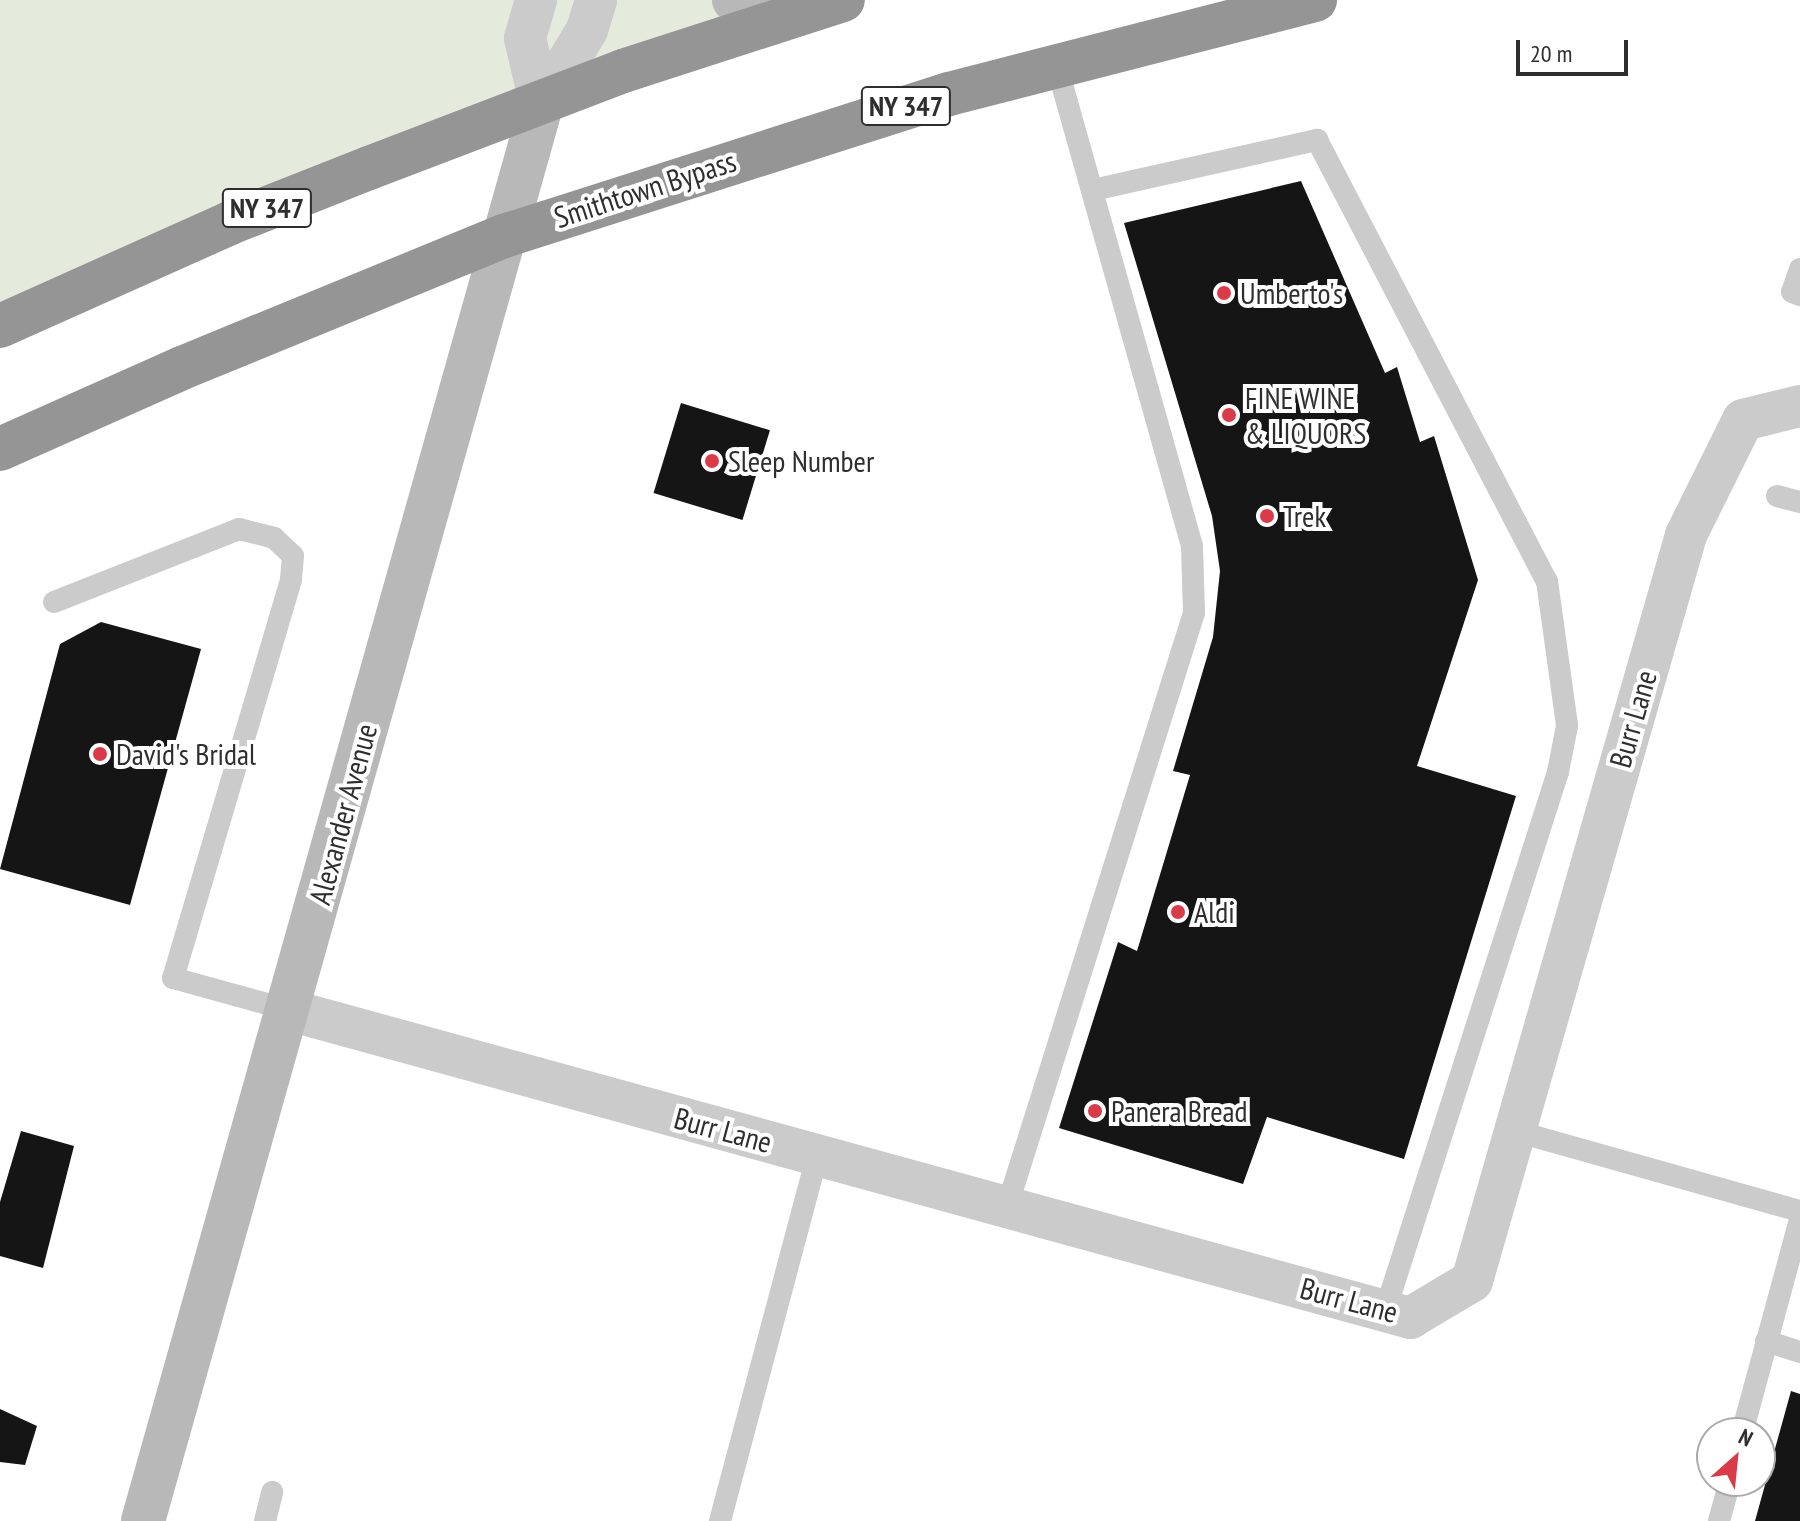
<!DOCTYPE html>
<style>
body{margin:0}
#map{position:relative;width:1800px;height:1521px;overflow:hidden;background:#fff;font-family:"PT Sans Narrow",sans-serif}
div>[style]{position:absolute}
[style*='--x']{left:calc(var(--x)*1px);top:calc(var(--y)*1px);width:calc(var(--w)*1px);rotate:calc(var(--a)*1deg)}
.green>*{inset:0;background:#e4eadc}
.building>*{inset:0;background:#151515;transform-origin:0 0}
.lane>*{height:22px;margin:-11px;padding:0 11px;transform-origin:11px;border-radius:11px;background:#cbcbcb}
.street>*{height:42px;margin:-21px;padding:0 21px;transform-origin:21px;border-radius:21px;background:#cbcbcb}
.secondary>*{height:44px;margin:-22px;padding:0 22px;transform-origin:22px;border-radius:22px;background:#b8b8b8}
.highway>*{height:44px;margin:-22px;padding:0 22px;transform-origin:22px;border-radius:22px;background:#959595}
.dots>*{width:22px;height:22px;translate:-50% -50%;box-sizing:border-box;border:4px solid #fff;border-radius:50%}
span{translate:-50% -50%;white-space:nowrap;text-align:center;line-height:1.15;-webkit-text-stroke:8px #fff;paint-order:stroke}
.shield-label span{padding:2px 6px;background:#fff;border:2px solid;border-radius:6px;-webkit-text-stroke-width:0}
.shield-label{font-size:28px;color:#2e2e2e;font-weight:700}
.street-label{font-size:30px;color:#2e2e2e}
.poi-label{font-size:30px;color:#2e2e2e}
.left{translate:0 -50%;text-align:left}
.north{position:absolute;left:1696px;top:1417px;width:80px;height:80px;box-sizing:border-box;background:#fff;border:2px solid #ababab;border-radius:50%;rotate:27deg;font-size:22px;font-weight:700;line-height:32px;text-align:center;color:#2e2e2e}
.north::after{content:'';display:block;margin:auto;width:28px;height:36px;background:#db3a48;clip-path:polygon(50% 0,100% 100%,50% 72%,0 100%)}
.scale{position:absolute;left:1516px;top:40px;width:112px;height:36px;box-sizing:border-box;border:4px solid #2e2e2e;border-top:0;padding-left:10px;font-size:24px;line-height:28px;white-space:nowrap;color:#2e2e2e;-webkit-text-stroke:6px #fff;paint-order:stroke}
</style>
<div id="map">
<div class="green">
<i style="clip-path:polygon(0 0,848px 0,0 309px)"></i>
</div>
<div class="building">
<i style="clip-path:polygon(1301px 181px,1385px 373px,1397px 367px,1420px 442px,1434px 436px,1478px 580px,1417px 766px,1516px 796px,1404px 1159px,1267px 1117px,1243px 1184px,1059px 1128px,1118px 942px,1137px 951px,1190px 775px,1173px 771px,1213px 637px,1220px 571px,1212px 516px,1124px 223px)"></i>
<i style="left:681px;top:403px;width:93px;height:94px;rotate:17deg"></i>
<i style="clip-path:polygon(101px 622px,201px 649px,130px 905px,0 869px,60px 644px)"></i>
<i style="clip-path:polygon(21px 1131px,74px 1146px,43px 1268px,0 1256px,0 1202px)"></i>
<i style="clip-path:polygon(1791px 1391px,1800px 1394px,1800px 1521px,1755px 1521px)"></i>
<i style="clip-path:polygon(0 1409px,37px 1426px,25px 1465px,0 1462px)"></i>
</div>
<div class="lane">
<i style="--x:1093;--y:190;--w:230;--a:-12.6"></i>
<i style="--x:1317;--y:140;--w:497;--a:62.5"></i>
<i style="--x:1547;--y:581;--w:146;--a:82.1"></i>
<i style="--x:1567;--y:726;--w:47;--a:101.1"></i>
<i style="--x:1558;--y:772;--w:566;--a:107.79"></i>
<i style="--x:1800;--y:269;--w:24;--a:109"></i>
<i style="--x:1792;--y:292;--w:9;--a:21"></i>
<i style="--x:1777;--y:496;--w:24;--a:15"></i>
<i style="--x:54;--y:602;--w:199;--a:-21.5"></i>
<i style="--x:239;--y:529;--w:36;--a:14"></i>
<i style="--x:274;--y:538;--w:26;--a:43"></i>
<i style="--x:293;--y:556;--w:24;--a:95"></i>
<i style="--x:291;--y:580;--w:415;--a:106.5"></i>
<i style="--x:173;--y:978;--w:120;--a:15.4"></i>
<i style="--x:1515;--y:1131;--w:296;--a:15.7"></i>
<i style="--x:1007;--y:1207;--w:623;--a:-72.53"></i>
<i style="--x:1194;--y:613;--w:67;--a:-91.7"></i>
<i style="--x:1192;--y:546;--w:502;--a:-105.73"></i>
<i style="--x:1766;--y:1341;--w:36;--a:18"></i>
<i style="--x:1742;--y:1433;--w:221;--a:-74.8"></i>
<i style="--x:265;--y:1521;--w:30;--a:-76"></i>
<i style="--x:720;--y:1521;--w:378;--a:-75.1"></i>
<i style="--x:1719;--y:1521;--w:41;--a:-74.6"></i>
</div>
<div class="street">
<i style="--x:536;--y:0;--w:40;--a:106"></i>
<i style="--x:525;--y:38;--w:70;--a:76.8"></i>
<i style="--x:541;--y:106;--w:89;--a:-58.8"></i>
<i style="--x:587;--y:30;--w:31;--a:-73"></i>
<i style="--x:289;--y:1010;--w:1163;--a:15.36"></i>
<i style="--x:1410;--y:1318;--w:72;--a:-30.8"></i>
<i style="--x:1472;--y:1281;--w:776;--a:-73.99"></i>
<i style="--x:1686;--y:535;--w:128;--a:-63.6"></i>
<i style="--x:1743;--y:420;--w:59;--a:-13.8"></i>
</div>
<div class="secondary">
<i style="--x:734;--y:0;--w:44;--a:31.2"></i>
<i style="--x:143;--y:1521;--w:1470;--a:-74.29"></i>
</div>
<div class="highway">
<i style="--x:0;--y:326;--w:252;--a:-24.1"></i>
<i style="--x:230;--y:223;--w:149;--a:-21.6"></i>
<i style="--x:369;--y:168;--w:272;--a:-20.9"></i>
<i style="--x:623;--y:71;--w:231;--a:-17.9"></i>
<i style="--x:0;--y:449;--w:199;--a:-24"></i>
<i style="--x:182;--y:368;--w:348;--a:-22.3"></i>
<i style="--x:504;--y:236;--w:467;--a:-17.7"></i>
<i style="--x:949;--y:94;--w:378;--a:-14.4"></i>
</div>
<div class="dots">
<i style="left:1224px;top:293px;background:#db3a48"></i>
<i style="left:1229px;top:415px;background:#db3a48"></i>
<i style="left:712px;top:461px;background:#db3a48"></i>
<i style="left:1267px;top:516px;background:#db3a48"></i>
<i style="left:100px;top:754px;background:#db3a48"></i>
<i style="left:1178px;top:912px;background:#db3a48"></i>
<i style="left:1095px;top:1111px;background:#db3a48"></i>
</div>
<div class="shield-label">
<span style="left:906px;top:106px">NY 347</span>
<span style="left:267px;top:208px">NY 347</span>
</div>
<div class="street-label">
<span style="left:645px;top:189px;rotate:-18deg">Smithtown Bypass</span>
<span style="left:1633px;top:719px;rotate:-74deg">Burr Lane</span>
<span style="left:343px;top:814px;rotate:-75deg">Alexander Avenue</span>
<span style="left:723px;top:1130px;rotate:15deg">Burr Lane</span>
<span style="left:1349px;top:1300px;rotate:15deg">Burr Lane</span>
</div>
<div class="poi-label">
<span class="left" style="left:1240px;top:293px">Umberto's</span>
<span class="left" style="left:1245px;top:415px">FINE WINE<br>&amp; LIQUORS</span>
<span class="left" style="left:728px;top:461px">Sleep Number</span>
<span class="left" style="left:1283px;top:516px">Trek</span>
<span class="left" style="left:116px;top:754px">David's Bridal</span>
<span class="left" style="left:1194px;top:912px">Aldi</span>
<span class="left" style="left:1111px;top:1111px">Panera Bread</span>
</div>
<div class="north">N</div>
<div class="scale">20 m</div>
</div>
